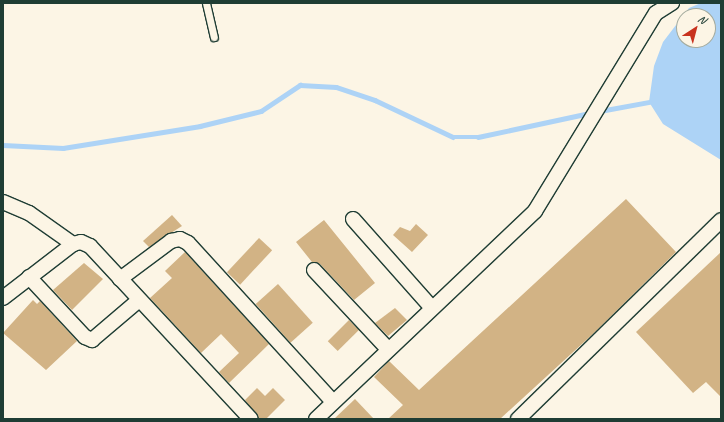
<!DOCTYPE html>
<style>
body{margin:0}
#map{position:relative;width:724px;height:422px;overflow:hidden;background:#fcf5e5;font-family:Caveat,sans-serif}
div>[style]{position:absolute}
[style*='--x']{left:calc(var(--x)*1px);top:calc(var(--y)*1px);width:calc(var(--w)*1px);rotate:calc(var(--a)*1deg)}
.water>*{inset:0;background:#add3f6}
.stream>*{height:4.5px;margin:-2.25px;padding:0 2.25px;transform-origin:2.25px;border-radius:2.25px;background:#add3f6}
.building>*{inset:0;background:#d2b385;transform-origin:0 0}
.roads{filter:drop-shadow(1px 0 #1f3d34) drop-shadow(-1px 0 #1f3d34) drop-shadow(0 1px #1f3d34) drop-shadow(0 -1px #1f3d34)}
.service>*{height:7px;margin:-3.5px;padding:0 3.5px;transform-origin:3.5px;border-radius:3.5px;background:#fcf5e5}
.minor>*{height:14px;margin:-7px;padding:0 7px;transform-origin:7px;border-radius:7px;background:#fcf5e5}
span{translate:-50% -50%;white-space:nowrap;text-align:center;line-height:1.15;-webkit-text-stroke:3.5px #fcf5e5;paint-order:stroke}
.frame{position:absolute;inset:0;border:4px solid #1f3d34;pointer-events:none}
.north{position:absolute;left:676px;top:8px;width:40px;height:40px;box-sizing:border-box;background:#fcf5e5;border:1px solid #a4ab9e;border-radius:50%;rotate:36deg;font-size:11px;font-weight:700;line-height:16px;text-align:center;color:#1f3d34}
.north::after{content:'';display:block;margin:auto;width:14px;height:18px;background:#c8321e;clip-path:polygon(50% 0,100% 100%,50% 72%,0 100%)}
</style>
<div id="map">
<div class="water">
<i style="clip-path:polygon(evenodd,701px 3px,721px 3px,721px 160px,663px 124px,649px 102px,654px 66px,663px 42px,689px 8px,701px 3px,684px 16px,708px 16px,708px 40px,684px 40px,684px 16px)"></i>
</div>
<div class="stream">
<i style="--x:600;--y:111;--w:50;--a:-10.4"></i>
<i style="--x:3;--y:145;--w:60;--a:2.9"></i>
<i style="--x:63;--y:148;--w:139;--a:-9.1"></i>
<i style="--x:200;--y:126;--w:63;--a:-13.8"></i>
<i style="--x:261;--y:111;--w:47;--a:-33.7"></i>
<i style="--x:300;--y:85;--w:36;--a:3"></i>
<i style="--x:336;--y:87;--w:41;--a:18.4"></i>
<i style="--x:375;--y:100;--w:86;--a:25.4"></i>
<i style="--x:453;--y:137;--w:25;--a:0"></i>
<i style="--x:478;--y:137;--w:115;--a:-12.1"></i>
</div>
<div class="building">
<i style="clip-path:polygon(626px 199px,676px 252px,595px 332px,500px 419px,388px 419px,403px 405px,374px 377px,389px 361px,419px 390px)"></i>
<i style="clip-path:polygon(172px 215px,182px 226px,149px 247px,143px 241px)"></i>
<i style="clip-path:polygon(324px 220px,375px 283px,354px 300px,320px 264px,312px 262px,296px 242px)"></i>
<i style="clip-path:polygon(416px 224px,428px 235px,412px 252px,393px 235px,400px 227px,410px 231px)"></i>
<i style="left:259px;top:238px;width:18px;height:47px;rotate:43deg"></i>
<i style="clip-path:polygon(185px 252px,269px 344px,229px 383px,219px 372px,239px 353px,221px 334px,201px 353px,150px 298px,172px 278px,165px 271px)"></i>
<i style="clip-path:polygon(721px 252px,721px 397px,706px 382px,693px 393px,636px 332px)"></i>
<i style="clip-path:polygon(84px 263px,103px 279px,72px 310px,53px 290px)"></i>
<i style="left:278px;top:284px;width:52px;height:30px;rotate:48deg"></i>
<i style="clip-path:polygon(33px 300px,37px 304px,40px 301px,77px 341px,46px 370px,3px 333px)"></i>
<i style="clip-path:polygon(395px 308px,407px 320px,388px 336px,375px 323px)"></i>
<i style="left:349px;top:320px;width:14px;height:30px;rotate:45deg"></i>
<i style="clip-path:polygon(257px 388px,265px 396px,273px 388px,285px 400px,266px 419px,259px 419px,245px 400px)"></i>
<i style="clip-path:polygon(355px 399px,374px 419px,334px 419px)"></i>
</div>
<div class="roads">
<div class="service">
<i style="--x:206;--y:3;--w:35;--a:77"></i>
</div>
<div class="minor">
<i style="--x:3;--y:202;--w:28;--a:23"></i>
<i style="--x:29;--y:213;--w:54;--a:35.2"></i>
<i style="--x:353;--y:219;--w:119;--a:48.4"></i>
<i style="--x:314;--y:270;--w:108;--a:46.9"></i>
<i style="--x:29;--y:277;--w:82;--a:47"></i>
<i style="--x:85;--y:337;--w:8;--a:23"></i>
<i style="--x:92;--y:340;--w:62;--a:-40.4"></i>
<i style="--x:120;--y:279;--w:64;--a:-36.7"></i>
<i style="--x:171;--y:241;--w:9;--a:-13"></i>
<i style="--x:180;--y:239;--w:9;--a:27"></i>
<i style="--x:188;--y:243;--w:215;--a:47.6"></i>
<i style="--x:3;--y:298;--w:88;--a:-37.6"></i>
<i style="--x:73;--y:244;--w:8;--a:-14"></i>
<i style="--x:81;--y:242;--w:10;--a:24"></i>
<i style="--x:90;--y:246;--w:236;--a:47.1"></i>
<i style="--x:316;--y:419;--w:302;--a:-43.5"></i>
<i style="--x:535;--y:211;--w:232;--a:-58.6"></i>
<i style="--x:656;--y:13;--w:19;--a:-32"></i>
<i style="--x:518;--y:419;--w:284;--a:-44.4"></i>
</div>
</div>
<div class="frame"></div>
<div class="north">N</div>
</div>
